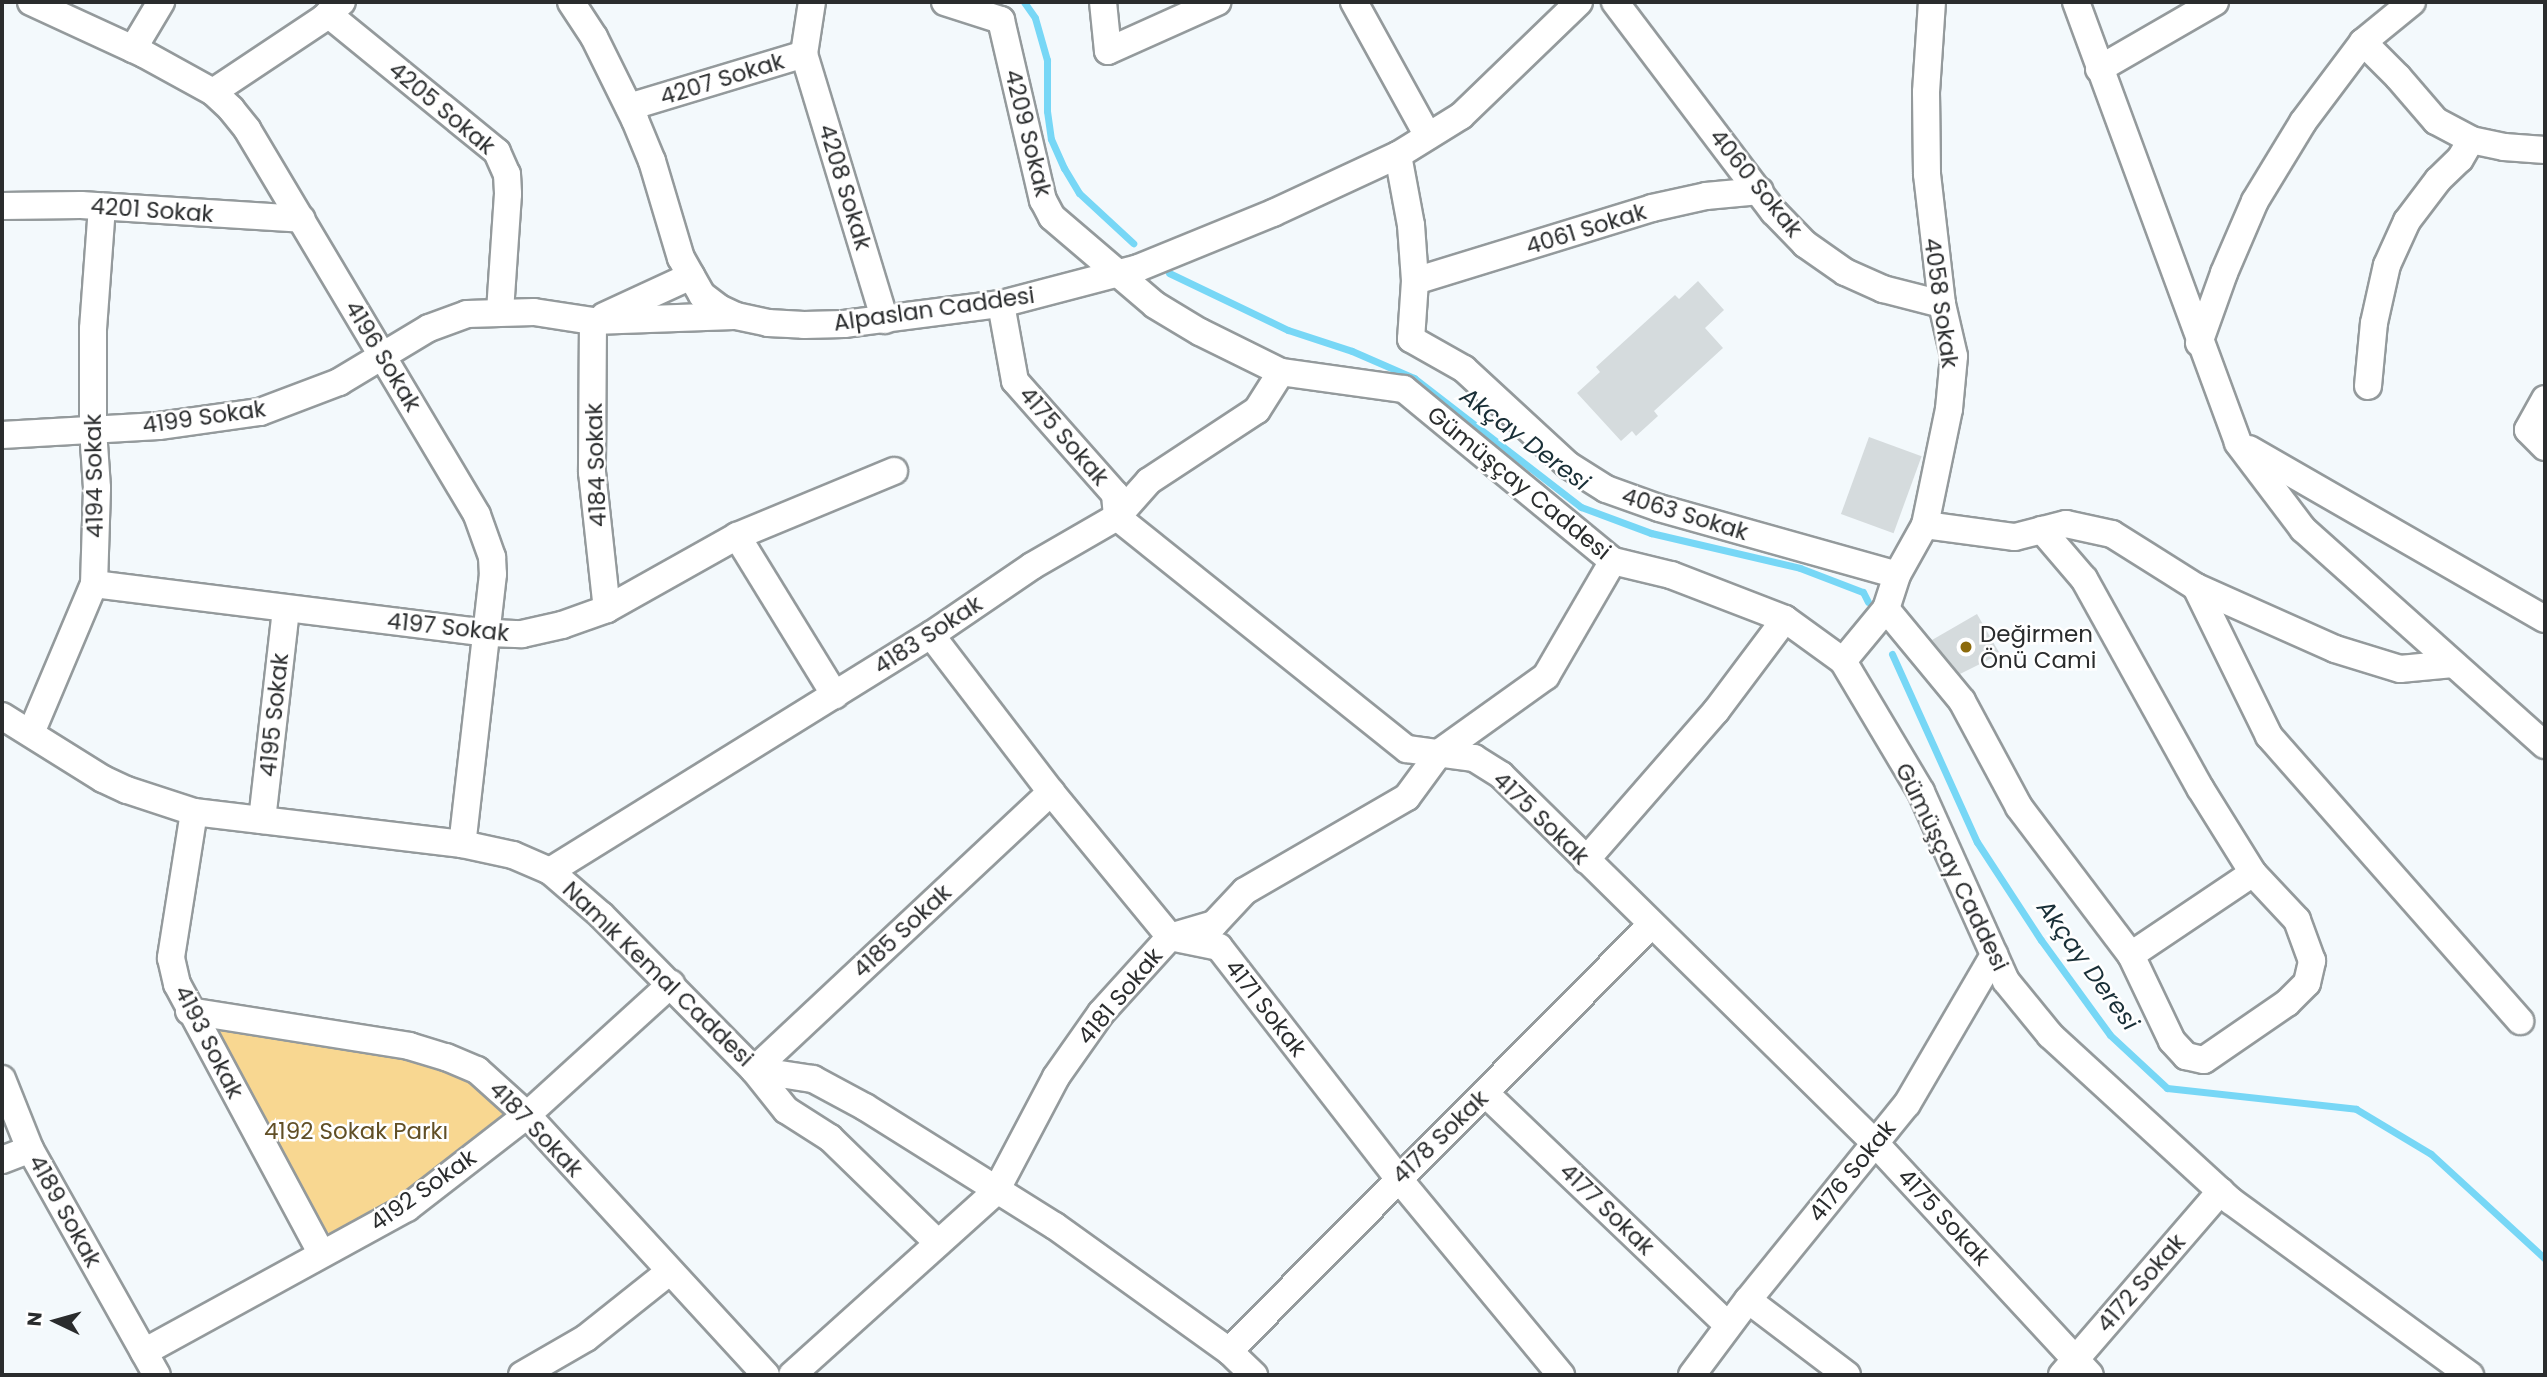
<!DOCTYPE html>
<meta charset="utf-8">
<style>
body{margin:0}
#map{position:relative;width:2547px;height:1377px;overflow:hidden;background:#f3f9fc;font-family:Poppins,sans-serif}
div>[style]{position:absolute}
[style*='--x']{left:calc(var(--x)*1px);top:calc(var(--y)*1px);width:calc(var(--w)*1px);rotate:calc(var(--a)*1deg)}
.green>*{inset:0;background:#f8d791}
.stream>*{height:7px;margin:-3.5px;padding:0 3.5px;transform-origin:3.5px;border-radius:3.5px;background:#77d7f6}
.building>*{inset:0;background:#d5dbdd;transform-origin:0 0}
.roads{filter:drop-shadow(2px 0 #949a9c) drop-shadow(-2px 0 #949a9c) drop-shadow(0 2px #949a9c) drop-shadow(0 -2px #949a9c)}
.minor>*{height:26px;margin:-13px;padding:0 13px;transform-origin:13px;border-radius:13px;background:#fff}
.dots>*{width:19px;height:19px;translate:-50% -50%;box-sizing:border-box;border:4px solid #fff;border-radius:50%}
span{translate:-50% -50%;white-space:nowrap;text-align:center;line-height:1.15;-webkit-text-stroke:5px #fff;paint-order:stroke}
.street-label{font-size:23px;color:#2a2c2d}
.poi-label{font-size:23px;color:#2a2c2d}
.left{translate:0 -50%;text-align:left}
.park-label{font-size:23px;color:#614f26}
.water-label{font-size:24px;color:#192f37;font-style:italic}
.frame{position:absolute;inset:0;border:4px solid #2a2c2d;pointer-events:none}
.north{position:absolute;left:21px;top:1286px;width:70px;height:70px;-webkit-text-stroke:5px #fff;paint-order:stroke;rotate:275deg;font-size:19px;font-weight:700;line-height:28px;text-align:center;color:#2a2c2d}
.north::after{content:'';display:block;margin:auto;width:24px;height:32px;background:#2a2c2d;clip-path:polygon(50% 0,100% 100%,50% 72%,0 100%)}
</style>
<div id="map">
<div class="green">
<i style="clip-path:polygon(218px 1028px,415px 1059px,462px 1073px,503px 1109px,503px 1114px,404px 1196px,336px 1233px,329px 1233px,321px 1229px,215px 1040px)"></i>
</div>
<div class="stream">
<i style="--x:1024;--y:2;--w:19;--a:55"></i>
<i style="--x:1035;--y:18;--w:44;--a:74.1"></i>
<i style="--x:1047;--y:60;--w:51;--a:90"></i>
<i style="--x:1047;--y:111;--w:28;--a:82"></i>
<i style="--x:1051;--y:139;--w:32;--a:66"></i>
<i style="--x:1064;--y:168;--w:29;--a:59"></i>
<i style="--x:1079;--y:193;--w:74;--a:42.8"></i>
<i style="--x:1169;--y:273;--w:132;--a:25.6"></i>
<i style="--x:1288;--y:330;--w:67;--a:18.2"></i>
<i style="--x:1352;--y:351;--w:68;--a:23.5"></i>
<i style="--x:1414;--y:378;--w:211;--a:37.7"></i>
<i style="--x:1581;--y:507;--w:75;--a:20.4"></i>
<i style="--x:1651;--y:533;--w:153;--a:13.2"></i>
<i style="--x:1800;--y:568;--w:67;--a:20.9"></i>
<i style="--x:1863;--y:592;--w:11;--a:63"></i>
<i style="--x:1892;--y:654;--w:206;--a:65.7"></i>
<i style="--x:1977;--y:842;--w:117;--a:56.9"></i>
<i style="--x:2041;--y:940;--w:117;--a:54"></i>
<i style="--x:2110;--y:1035;--w:78;--a:42.9"></i>
<i style="--x:2167;--y:1088;--w:190;--a:6.3"></i>
<i style="--x:2356;--y:1109;--w:87;--a:31"></i>
<i style="--x:2431;--y:1154;--w:155;--a:42.6"></i>
</div>
<div class="building">
<i style="clip-path:polygon(1698px 281px,1724px 310px,1705px 328px,1723px 348px,1654px 411px,1658px 416px,1636px 436px,1632px 431px,1621px 441px,1577px 393px,1600px 372px,1596px 367px,1675px 295px,1679px 299px)"></i>
<i style="left:1869px;top:437px;width:56px;height:82px;rotate:20deg"></i>
<i style="clip-path:polygon(1977px 614px,2000px 654px,1960px 674px,1932px 640px)"></i>
</div>
<div class="roads">
<div class="minor">
<i style="--x:31;--y:2;--w:124;--a:24.7"></i>
<i style="--x:144;--y:54;--w:79;--a:28.8"></i>
<i style="--x:213;--y:92;--w:25;--a:43"></i>
<i style="--x:231;--y:109;--w:26;--a:51"></i>
<i style="--x:247;--y:129;--w:449;--a:59.2"></i>
<i style="--x:477;--y:515;--w:45;--a:70.3"></i>
<i style="--x:492;--y:557;--w:17;--a:87"></i>
<i style="--x:493;--y:574;--w:272;--a:96.5"></i>
<i style="--x:571;--y:2;--w:42;--a:56.7"></i>
<i style="--x:594;--y:37;--w:93;--a:63.7"></i>
<i style="--x:635;--y:120;--w:44;--a:67.5"></i>
<i style="--x:652;--y:161;--w:101;--a:73.4"></i>
<i style="--x:681;--y:258;--w:43;--a:60.4"></i>
<i style="--x:702;--y:295;--w:21;--a:37"></i>
<i style="--x:719;--y:308;--w:19;--a:25"></i>
<i style="--x:736;--y:316;--w:33;--a:12"></i>
<i style="--x:768;--y:323;--w:36;--a:3"></i>
<i style="--x:804;--y:325;--w:40;--a:-1.4"></i>
<i style="--x:844;--y:324;--w:158;--a:-7.3"></i>
<i style="--x:1001;--y:304;--w:142;--a:-14.7"></i>
<i style="--x:1138;--y:268;--w:146;--a:-22.2"></i>
<i style="--x:1273;--y:213;--w:138;--a:-24.9"></i>
<i style="--x:1398;--y:155;--w:74;--a:-31.8"></i>
<i style="--x:1461;--y:116;--w:164;--a:-44"></i>
<i style="--x:945;--y:2;--w:59;--a:17.8"></i>
<i style="--x:1001;--y:20;--w:185;--a:76.9"></i>
<i style="--x:1043;--y:200;--w:19;--a:62"></i>
<i style="--x:1052;--y:217;--w:135;--a:40.5"></i>
<i style="--x:1155;--y:305;--w:52;--a:31"></i>
<i style="--x:1200;--y:332;--w:90;--a:26.3"></i>
<i style="--x:1281;--y:372;--w:124;--a:7.9"></i>
<i style="--x:1404;--y:389;--w:271;--a:39.5"></i>
<i style="--x:1613;--y:561;--w:60;--a:13.6"></i>
<i style="--x:1671;--y:575;--w:122;--a:21.1"></i>
<i style="--x:1785;--y:619;--w:72;--a:35.9"></i>
<i style="--x:1843;--y:661;--w:152;--a:59.2"></i>
<i style="--x:1921;--y:792;--w:207;--a:65.8"></i>
<i style="--x:2006;--y:981;--w:70;--a:50.8"></i>
<i style="--x:2050;--y:1035;--w:246;--a:42.5"></i>
<i style="--x:2231;--y:1201;--w:296;--a:36.1"></i>
<i style="--x:1103;--y:2;--w:49;--a:84.2"></i>
<i style="--x:1108;--y:51;--w:120;--a:-24.2"></i>
<i style="--x:1354;--y:2;--w:153;--a:61.1"></i>
<i style="--x:1615;--y:2;--w:263;--a:52.9"></i>
<i style="--x:1774;--y:212;--w:45;--a:45.9"></i>
<i style="--x:1805;--y:244;--w:49;--a:35"></i>
<i style="--x:1845;--y:272;--w:42;--a:24.1"></i>
<i style="--x:1883;--y:289;--w:61;--a:14.3"></i>
<i style="--x:2076;--y:2;--w:470;--a:69.8"></i>
<i style="--x:2238;--y:443;--w:108;--a:52.9"></i>
<i style="--x:2303;--y:529;--w:324;--a:41.8"></i>
<i style="--x:328;--y:14;--w:218;--a:39.2"></i>
<i style="--x:497;--y:152;--w:24;--a:66"></i>
<i style="--x:507;--y:174;--w:20;--a:87"></i>
<i style="--x:508;--y:194;--w:118;--a:93.9"></i>
<i style="--x:2363;--y:42;--w:49;--a:45"></i>
<i style="--x:2398;--y:77;--w:58;--a:49.2"></i>
<i style="--x:2436;--y:121;--w:40;--a:28"></i>
<i style="--x:2471;--y:140;--w:34;--a:12"></i>
<i style="--x:2504;--y:147;--w:41;--a:4.2"></i>
<i style="--x:133;--y:49;--w:55;--a:-59.2"></i>
<i style="--x:804;--y:54;--w:278;--a:73.1"></i>
<i style="--x:2099;--y:69;--w:134;--a:-30"></i>
<i style="--x:213;--y:92;--w:133;--a:-33.7"></i>
<i style="--x:324;--y:18;--w:24;--a:-42"></i>
<i style="--x:629;--y:107;--w:183;--a:-16.8"></i>
<i style="--x:804;--y:54;--w:53;--a:-81.3"></i>
<i style="--x:1398;--y:155;--w:71;--a:79.5"></i>
<i style="--x:1411;--y:225;--w:56;--a:85.9"></i>
<i style="--x:1415;--y:281;--w:58;--a:93.9"></i>
<i style="--x:1411;--y:339;--w:61;--a:29.5"></i>
<i style="--x:1464;--y:369;--w:142;--a:42.7"></i>
<i style="--x:1568;--y:465;--w:45;--a:32.3"></i>
<i style="--x:1606;--y:489;--w:56;--a:19.7"></i>
<i style="--x:1659;--y:508;--w:247;--a:15.7"></i>
<i style="--x:2;--y:206;--w:79;--a:-0.7"></i>
<i style="--x:81;--y:205;--w:221;--a:3.6"></i>
<i style="--x:1415;--y:281;--w:248;--a:-17.1"></i>
<i style="--x:1652;--y:208;--w:55;--a:-12.5"></i>
<i style="--x:1706;--y:196;--w:54;--a:-5.3"></i>
<i style="--x:1001;--y:304;--w:78;--a:79.7"></i>
<i style="--x:1015;--y:381;--w:151;--a:48.5"></i>
<i style="--x:1115;--y:494;--w:23;--a:85"></i>
<i style="--x:1117;--y:517;--w:371;--a:38.7"></i>
<i style="--x:1407;--y:749;--w:68;--a:7.7"></i>
<i style="--x:1474;--y:758;--w:32;--a:32"></i>
<i style="--x:1501;--y:775;--w:525;--a:44.54"></i>
<i style="--x:1875;--y:1143;--w:316;--a:47.2"></i>
<i style="--x:604;--y:316;--w:96;--a:-24.7"></i>
<i style="--x:593;--y:321;--w:151;--a:90.4"></i>
<i style="--x:592;--y:472;--w:138;--a:83.8"></i>
<i style="--x:2199;--y:343;--w:74;--a:-70.3"></i>
<i style="--x:2224;--y:273;--w:78;--a:-66.7"></i>
<i style="--x:2255;--y:201;--w:92;--a:-58.7"></i>
<i style="--x:2303;--y:122;--w:100;--a:-53.1"></i>
<i style="--x:2363;--y:42;--w:63;--a:-39.2"></i>
<i style="--x:2368;--y:386;--w:63;--a:-84.6"></i>
<i style="--x:2374;--y:323;--w:59;--a:-77.4"></i>
<i style="--x:2387;--y:265;--w:48;--a:-65.6"></i>
<i style="--x:2407;--y:221;--w:51;--a:-52.9"></i>
<i style="--x:2438;--y:180;--w:30;--a:-44"></i>
<i style="--x:2460;--y:159;--w:22;--a:-60"></i>
<i style="--x:2545;--y:399;--w:35;--a:119"></i>
<i style="--x:2528;--y:430;--w:24;--a:45"></i>
<i style="--x:2;--y:435;--w:157;--a:-3.3"></i>
<i style="--x:159;--y:426;--w:102;--a:-7.9"></i>
<i style="--x:260;--y:412;--w:85;--a:-20.8"></i>
<i style="--x:339;--y:382;--w:105;--a:-31"></i>
<i style="--x:429;--y:328;--w:40;--a:-20.2"></i>
<i style="--x:467;--y:314;--w:67;--a:-1.7"></i>
<i style="--x:534;--y:312;--w:60;--a:8.7"></i>
<i style="--x:593;--y:321;--w:141;--a:-2"></i>
<i style="--x:2249;--y:449;--w:341;--a:29.9"></i>
<i style="--x:1925;--y:525;--w:91;--a:7.6"></i>
<i style="--x:2015;--y:537;--w:53;--a:-14.3"></i>
<i style="--x:2066;--y:524;--w:47;--a:12.3"></i>
<i style="--x:2112;--y:534;--w:99;--a:32.2"></i>
<i style="--x:2196;--y:587;--w:152;--a:24"></i>
<i style="--x:2335;--y:649;--w:68;--a:17.1"></i>
<i style="--x:2400;--y:669;--w:53;--a:-5.4"></i>
<i style="--x:737;--y:536;--w:187;--a:58.4"></i>
<i style="--x:94;--y:584;--w:398;--a:7.1"></i>
<i style="--x:489;--y:633;--w:33;--a:2"></i>
<i style="--x:522;--y:634;--w:41;--a:-12.7"></i>
<i style="--x:562;--y:625;--w:48;--a:-19.6"></i>
<i style="--x:607;--y:609;--w:149;--a:-29.3"></i>
<i style="--x:737;--y:536;--w:170;--a:-22.5"></i>
<i style="--x:2196;--y:587;--w:166;--a:63.9"></i>
<i style="--x:2269;--y:736;--w:380;--a:48.6"></i>
<i style="--x:1886;--y:609;--w:119;--a:50.4"></i>
<i style="--x:1962;--y:701;--w:120;--a:61.7"></i>
<i style="--x:2019;--y:807;--w:186;--a:52.9"></i>
<i style="--x:2131;--y:955;--w:95;--a:64.5"></i>
<i style="--x:2172;--y:1041;--w:21;--a:47"></i>
<i style="--x:2186;--y:1056;--w:18;--a:13"></i>
<i style="--x:2204;--y:1060;--w:101;--a:-34.5"></i>
<i style="--x:2287;--y:1003;--w:28;--a:-45"></i>
<i style="--x:2307;--y:983;--w:23;--a:-77"></i>
<i style="--x:2312;--y:961;--w:44;--a:-110.1"></i>
<i style="--x:2297;--y:920;--w:64;--a:-133.1"></i>
<i style="--x:2253;--y:873;--w:100;--a:-121.9"></i>
<i style="--x:2200;--y:788;--w:239;--a:-119"></i>
<i style="--x:2084;--y:579;--w:65;--a:-130.6"></i>
<i style="--x:931;--y:635;--w:198;--a:52.6"></i>
<i style="--x:1051;--y:792;--w:188;--a:50.6"></i>
<i style="--x:1170;--y:937;--w:50;--a:11.5"></i>
<i style="--x:1219;--y:947;--w:292;--a:52.2"></i>
<i style="--x:1398;--y:1178;--w:256;--a:50.4"></i>
<i style="--x:1843;--y:661;--w:67;--a:-50.4"></i>
<i style="--x:1886;--y:609;--w:36;--a:-72"></i>
<i style="--x:1897;--y:575;--w:57;--a:-60.8"></i>
<i style="--x:1925;--y:525;--w:118;--a:-78.3"></i>
<i style="--x:1949;--y:409;--w:53;--a:-84.6"></i>
<i style="--x:1954;--y:356;--w:53;--a:-103"></i>
<i style="--x:1942;--y:304;--w:131;--a:-96.6"></i>
<i style="--x:1927;--y:174;--w:82;--a:-90.7"></i>
<i style="--x:1926;--y:92;--w:90;--a:-86.2"></i>
<i style="--x:2;--y:716;--w:119;--a:32"></i>
<i style="--x:103;--y:779;--w:26;--a:25"></i>
<i style="--x:127;--y:790;--w:71;--a:18.2"></i>
<i style="--x:194;--y:812;--w:270;--a:6.8"></i>
<i style="--x:462;--y:844;--w:52;--a:12.2"></i>
<i style="--x:513;--y:855;--w:40;--a:23.4"></i>
<i style="--x:550;--y:871;--w:67;--a:40.8"></i>
<i style="--x:601;--y:915;--w:218;--a:45.4"></i>
<i style="--x:754;--y:1070;--w:60;--a:8.7"></i>
<i style="--x:813;--y:1079;--w:59;--a:28.3"></i>
<i style="--x:865;--y:1107;--w:224;--a:32.1"></i>
<i style="--x:1055;--y:1226;--w:214;--a:35.7"></i>
<i style="--x:1229;--y:1351;--w:35;--a:44"></i>
<i style="--x:31;--y:733;--w:162;--a:-67.1"></i>
<i style="--x:94;--y:584;--w:96;--a:-88.2"></i>
<i style="--x:97;--y:488;--w:58;--a:-93.9"></i>
<i style="--x:93;--y:430;--w:101;--a:-90"></i>
<i style="--x:93;--y:329;--w:122;--a:-85.8"></i>
<i style="--x:194;--y:812;--w:148;--a:99"></i>
<i style="--x:171;--y:958;--w:27;--a:77"></i>
<i style="--x:177;--y:984;--w:306;--a:61.8"></i>
<i style="--x:262;--y:820;--w:212;--a:-83.5"></i>
<i style="--x:1586;--y:860;--w:198;--a:-48.9"></i>
<i style="--x:1716;--y:711;--w:115;--a:-53.1"></i>
<i style="--x:550;--y:871;--w:448;--a:-31.8"></i>
<i style="--x:931;--y:635;--w:122;--a:-34.3"></i>
<i style="--x:1032;--y:566;--w:98;--a:-30"></i>
<i style="--x:1117;--y:517;--w:48;--a:-48.4"></i>
<i style="--x:1149;--y:481;--w:129;--a:-33.3"></i>
<i style="--x:1257;--y:410;--w:45;--a:-57.7"></i>
<i style="--x:2131;--y:955;--w:147;--a:-33.9"></i>
<i style="--x:189;--y:1011;--w:223;--a:9"></i>
<i style="--x:409;--y:1046;--w:39;--a:17"></i>
<i style="--x:446;--y:1057;--w:34;--a:23"></i>
<i style="--x:477;--y:1070;--w:67;--a:42"></i>
<i style="--x:527;--y:1115;--w:353;--a:47.4"></i>
<i style="--x:2;--y:1079;--w:75;--a:68.2"></i>
<i style="--x:30;--y:1149;--w:259;--a:60.7"></i>
<i style="--x:1485;--y:1093;--w:336;--a:43.7"></i>
<i style="--x:2;--y:1160;--w:30;--a:-21"></i>
<i style="--x:938;--y:1243;--w:151;--a:-135.8"></i>
<i style="--x:830;--y:1138;--w:52;--a:-147.5"></i>
<i style="--x:786;--y:1110;--w:51;--a:-128.7"></i>
<i style="--x:754;--y:1070;--w:407;--a:-43.1"></i>
<i style="--x:1748;--y:1300;--w:124;--a:37.1"></i>
<i style="--x:1229;--y:1351;--w:600;--a:-45.27"></i>
<i style="--x:144;--y:1352;--w:300;--a:-28.7"></i>
<i style="--x:407;--y:1208;--w:152;--a:-37.8"></i>
<i style="--x:527;--y:1115;--w:195;--a:-42.3"></i>
<i style="--x:522;--y:1375;--w:74;--a:-30"></i>
<i style="--x:586;--y:1338;--w:106;--a:-38.5"></i>
<i style="--x:792;--y:1375;--w:275;--a:-42"></i>
<i style="--x:996;--y:1191;--w:129;--a:-62.2"></i>
<i style="--x:1056;--y:1077;--w:78;--a:-54.9"></i>
<i style="--x:1101;--y:1013;--w:103;--a:-47.8"></i>
<i style="--x:1170;--y:937;--w:46;--a:-16.5"></i>
<i style="--x:1214;--y:924;--w:45;--a:-46.8"></i>
<i style="--x:1245;--y:891;--w:187;--a:-30.1"></i>
<i style="--x:1407;--y:797;--w:56;--a:-53.7"></i>
<i style="--x:1440;--y:752;--w:130;--a:-35.6"></i>
<i style="--x:1546;--y:676;--w:133;--a:-59.8"></i>
<i style="--x:1692;--y:1375;--w:94;--a:-53.3"></i>
<i style="--x:1748;--y:1300;--w:252;--a:-51"></i>
<i style="--x:1907;--y:1104;--w:173;--a:-59.7"></i>
<i style="--x:2062;--y:1375;--w:243;--a:-49.2"></i>
</div>
</div>
<div class="dots">
<i style="left:1966px;top:647px;background:#8c6a0c"></i>
</div>
<div class="street-label">
<span style="left:722px;top:79px;rotate:-17deg">4207 Sokak</span>
<span style="left:442px;top:108px;rotate:40deg">4205 Sokak</span>
<span style="left:1028px;top:133px;rotate:76deg">4209 Sokak</span>
<span style="left:1756px;top:183px;rotate:51deg">4060 Sokak</span>
<span style="left:845px;top:187px;rotate:73deg">4208 Sokak</span>
<span style="left:152px;top:210px;rotate:4deg">4201 Sokak</span>
<span style="left:1586px;top:229px;rotate:-17deg">4061 Sokak</span>
<span style="left:1941px;top:303px;rotate:82deg">4058 Sokak</span>
<span style="left:934px;top:309px;rotate:-8deg">Alpaslan Caddesi</span>
<span style="left:383px;top:356px;rotate:59deg">4196 Sokak</span>
<span style="left:204px;top:417px;rotate:-8deg">4199 Sokak</span>
<span style="left:1064px;top:436px;rotate:49deg">4175 Sokak</span>
<span style="left:596px;top:465px;rotate:-92deg">4184 Sokak</span>
<span style="left:94px;top:476px;rotate:-91deg">4194 Sokak</span>
<span style="left:1519px;top:483px;rotate:39deg">Gümüşçay Caddesi</span>
<span style="left:1685px;top:514px;rotate:17deg">4063 Sokak</span>
<span style="left:448px;top:627px;rotate:6deg">4197 Sokak</span>
<span style="left:928px;top:635px;rotate:-33deg">4183 Sokak</span>
<span style="left:274px;top:715px;rotate:-84deg">4195 Sokak</span>
<span style="left:1541px;top:818px;rotate:44deg">4175 Sokak</span>
<span style="left:1952px;top:867px;rotate:64deg">Gümüşçay Caddesi</span>
<span style="left:902px;top:931px;rotate:-43deg">4185 Sokak</span>
<span style="left:658px;top:974px;rotate:44deg">Namık Kemal Caddesi</span>
<span style="left:1120px;top:996px;rotate:-50deg">4181 Sokak</span>
<span style="left:1266px;top:1008px;rotate:52deg">4171 Sokak</span>
<span style="left:209px;top:1042px;rotate:63deg">4193 Sokak</span>
<span style="left:536px;top:1129px;rotate:46deg">4187 Sokak</span>
<span style="left:1440px;top:1137px;rotate:-44deg">4178 Sokak</span>
<span style="left:1852px;top:1171px;rotate:-51deg">4176 Sokak</span>
<span style="left:423px;top:1190px;rotate:-35deg">4192 Sokak</span>
<span style="left:1607px;top:1209px;rotate:44deg">4177 Sokak</span>
<span style="left:65px;top:1211px;rotate:61deg">4189 Sokak</span>
<span style="left:1944px;top:1217px;rotate:47deg">4175 Sokak</span>
<span style="left:2141px;top:1283px;rotate:-49deg">4172 Sokak</span>
</div>
<div class="poi-label">
<span class="left" style="left:1980px;top:647px">Değirmen<br>Önü Cami</span>
</div>
<div class="park-label">
<span style="left:356px;top:1131px">4192 Sokak Parkı</span>
</div>
<div class="water-label">
<span style="left:1525px;top:439px;rotate:37deg">Akçay Deresi</span>
<span style="left:2088px;top:965px;rotate:54deg">Akçay Deresi</span>
</div>
<div class="frame"></div>
<div class="north">N</div>
</div>
